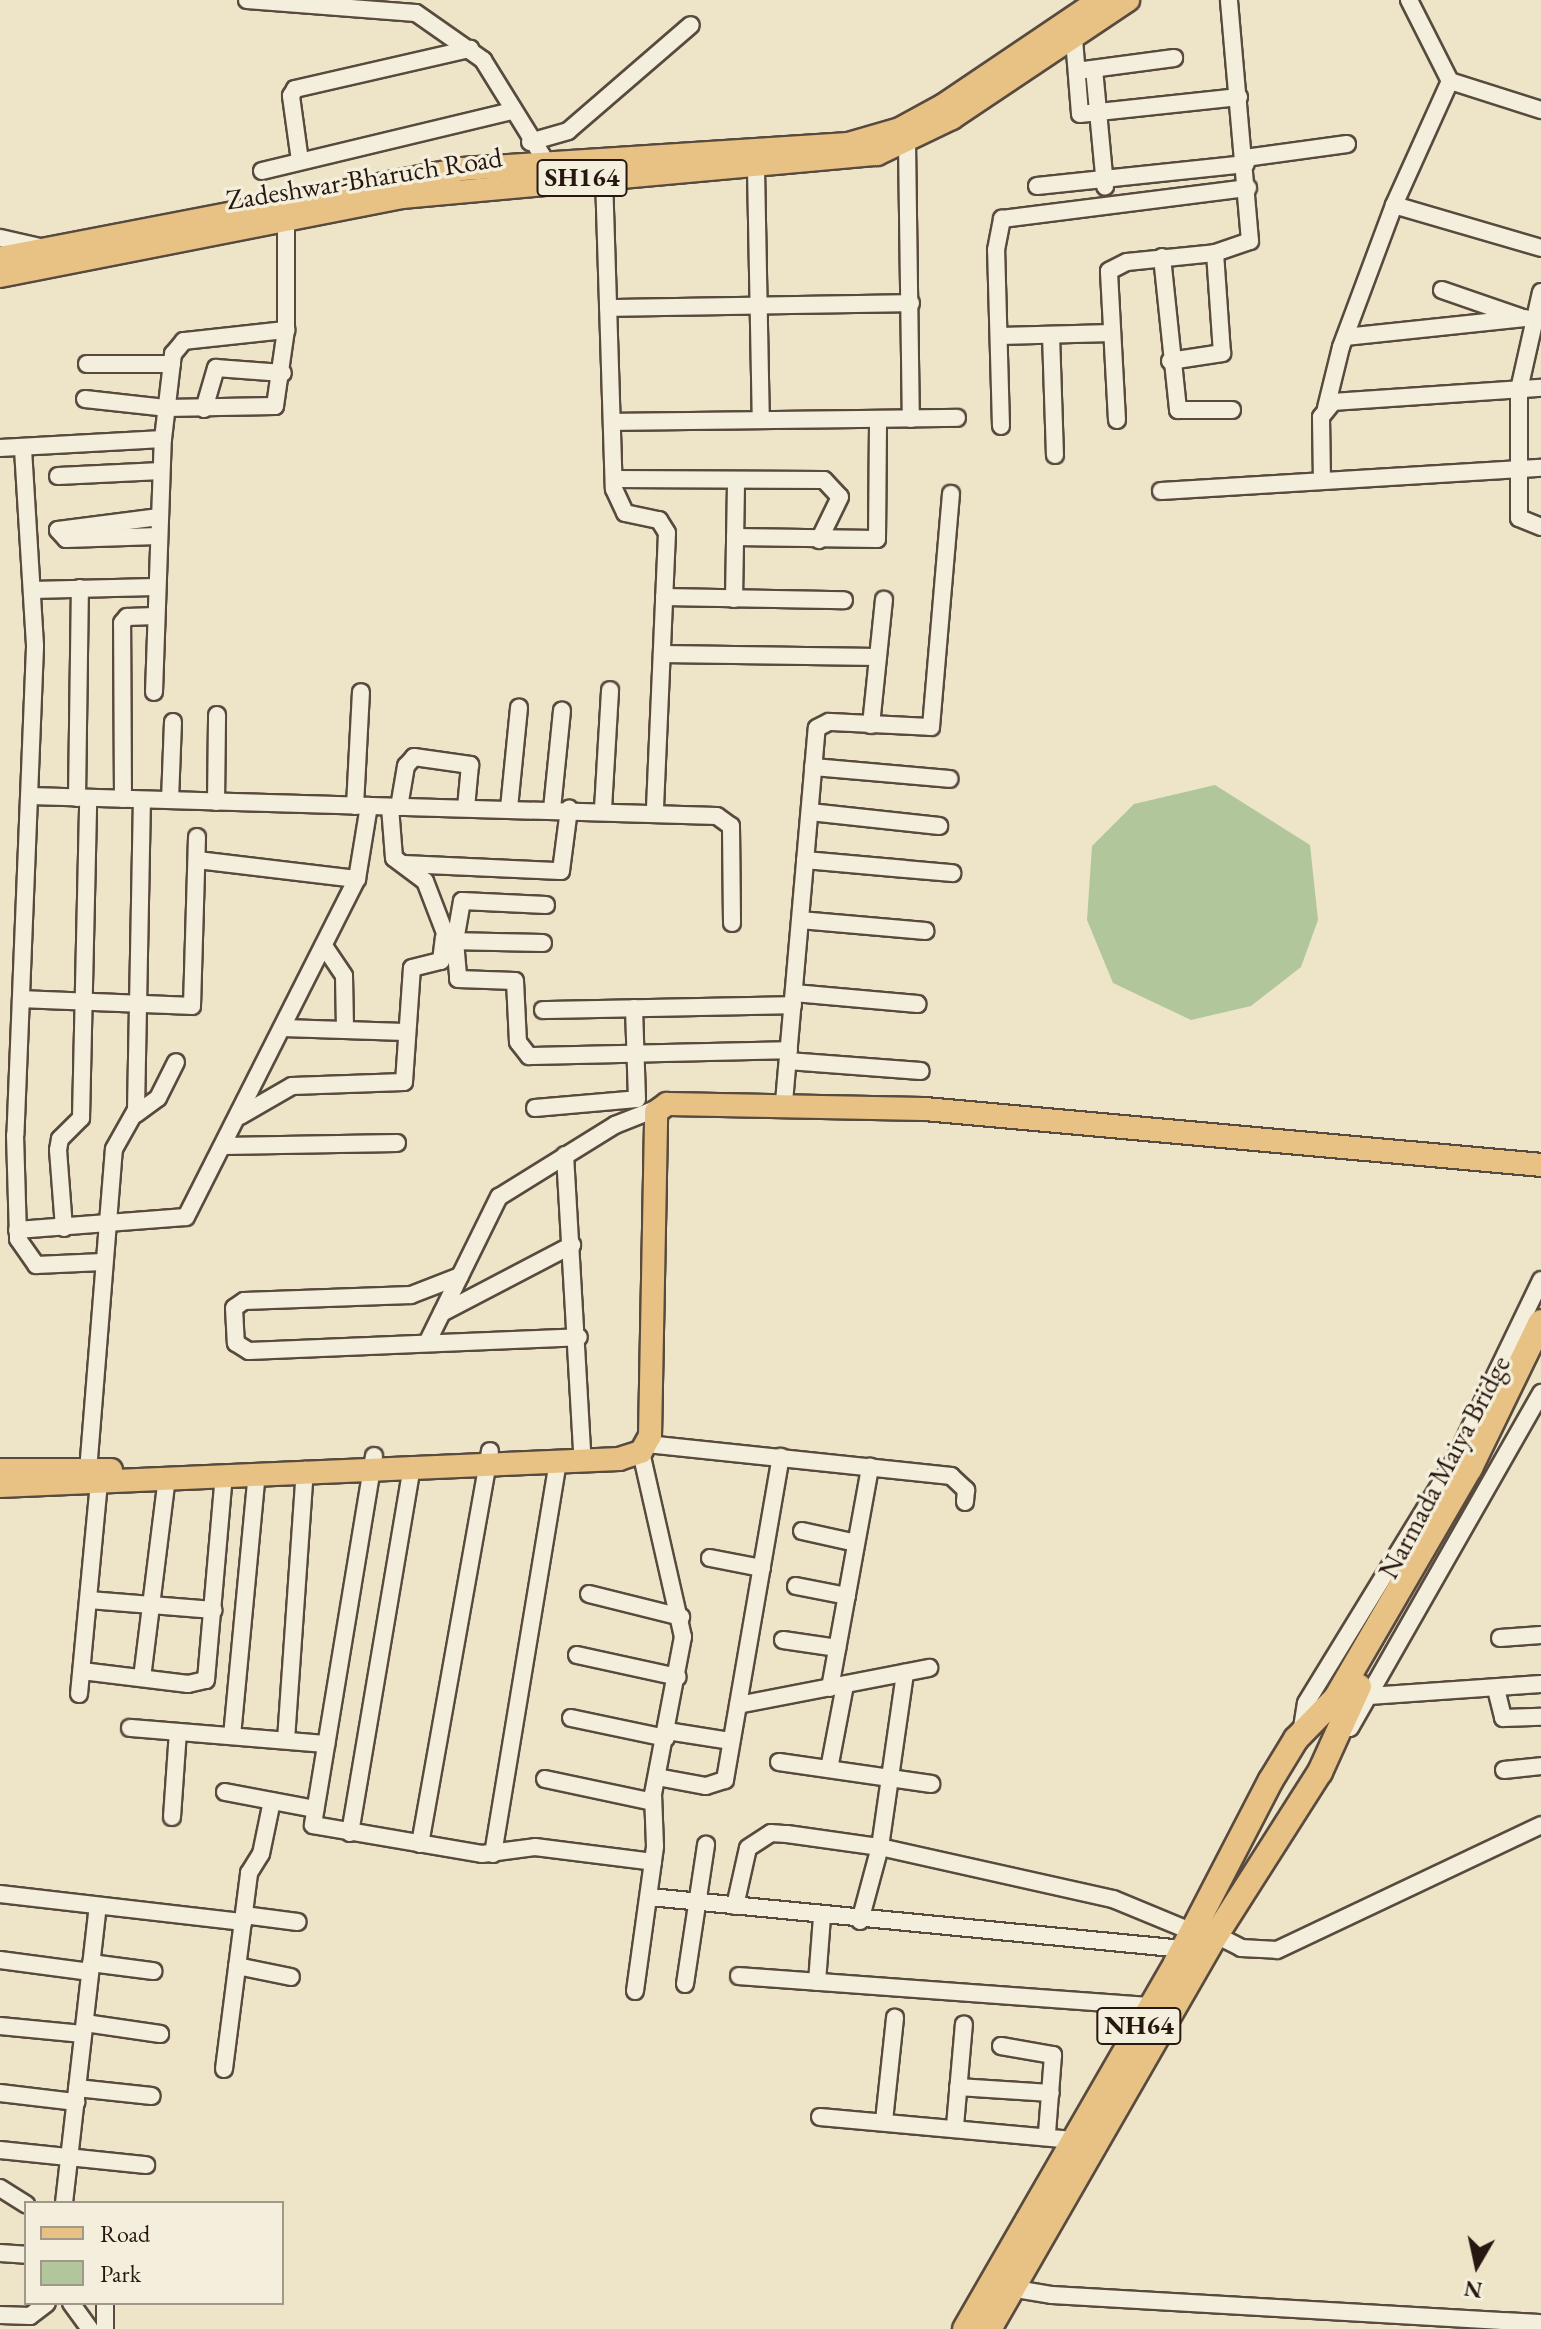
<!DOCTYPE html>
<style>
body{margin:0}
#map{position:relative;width:1541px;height:2329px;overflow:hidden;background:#eee5c9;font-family:"EB Garamond",serif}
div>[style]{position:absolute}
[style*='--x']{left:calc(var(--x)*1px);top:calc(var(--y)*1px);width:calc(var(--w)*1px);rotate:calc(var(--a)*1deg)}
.green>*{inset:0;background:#b2c69b}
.roads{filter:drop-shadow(2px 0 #584a3e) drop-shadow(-2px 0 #584a3e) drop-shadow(0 2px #584a3e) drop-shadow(0 -2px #584a3e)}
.minor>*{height:16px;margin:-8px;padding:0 8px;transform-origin:8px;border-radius:8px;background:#f4eedc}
.major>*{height:22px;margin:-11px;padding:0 11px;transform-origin:11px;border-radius:11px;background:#e7c284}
.highway>*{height:24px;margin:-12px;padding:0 12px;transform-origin:12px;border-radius:12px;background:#e7c284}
span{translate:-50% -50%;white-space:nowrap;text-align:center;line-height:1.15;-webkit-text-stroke:7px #f4eedc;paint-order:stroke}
.shield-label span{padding:2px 6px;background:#f4eedc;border:2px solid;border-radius:6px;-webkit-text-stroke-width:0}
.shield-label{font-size:26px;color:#261710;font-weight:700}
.street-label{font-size:28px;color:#261710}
.legend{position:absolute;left:24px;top:2201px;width:260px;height:104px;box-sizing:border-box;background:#f4eedc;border:2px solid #a2988a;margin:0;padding:10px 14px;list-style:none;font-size:24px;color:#261710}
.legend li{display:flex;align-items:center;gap:16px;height:40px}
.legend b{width:40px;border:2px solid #a2988a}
.north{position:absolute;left:1437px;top:2225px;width:80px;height:80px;-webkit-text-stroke:6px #f4eedc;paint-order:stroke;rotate:189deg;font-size:22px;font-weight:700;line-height:32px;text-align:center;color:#261710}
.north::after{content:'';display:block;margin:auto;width:28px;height:36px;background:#261710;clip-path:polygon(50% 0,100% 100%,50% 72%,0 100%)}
</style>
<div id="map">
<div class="green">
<i style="clip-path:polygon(1215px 785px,1310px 845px,1318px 920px,1301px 967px,1251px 1006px,1191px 1020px,1113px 983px,1087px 920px,1092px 846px,1134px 804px)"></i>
</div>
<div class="roads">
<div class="minor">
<i style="--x:247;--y:0;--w:169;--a:4.4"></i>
<i style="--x:416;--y:13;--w:82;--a:35"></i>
<i style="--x:483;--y:60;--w:127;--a:58.2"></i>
<i style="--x:1409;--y:0;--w:91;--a:63.2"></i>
<i style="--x:1450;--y:81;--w:96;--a:17.7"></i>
<i style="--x:1074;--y:39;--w:75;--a:85.4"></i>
<i style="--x:1080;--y:114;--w:160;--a:-6.1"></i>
<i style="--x:1094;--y:69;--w:118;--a:84.6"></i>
<i style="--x:1084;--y:70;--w:91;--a:-7.6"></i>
<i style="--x:530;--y:142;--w:40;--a:-16"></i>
<i style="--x:568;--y:131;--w:162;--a:-40.8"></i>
<i style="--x:907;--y:143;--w:276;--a:89.2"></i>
<i style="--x:1245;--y:158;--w:103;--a:-7.8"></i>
<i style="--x:300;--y:161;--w:66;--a:-97.9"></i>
<i style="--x:291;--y:96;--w:8;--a:-60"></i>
<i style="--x:295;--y:89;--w:180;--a:-12.9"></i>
<i style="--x:756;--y:169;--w:251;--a:88.9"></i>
<i style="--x:262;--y:171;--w:257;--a:-13.5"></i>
<i style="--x:604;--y:177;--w:312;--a:88.2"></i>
<i style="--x:614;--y:489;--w:26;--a:65"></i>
<i style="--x:625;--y:513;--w:35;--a:12"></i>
<i style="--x:659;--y:520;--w:15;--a:58"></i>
<i style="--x:667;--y:533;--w:277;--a:92.5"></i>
<i style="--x:1037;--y:186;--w:210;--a:-6"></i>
<i style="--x:1394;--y:205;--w:153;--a:16.3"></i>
<i style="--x:0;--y:238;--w:41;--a:12.7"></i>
<i style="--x:1162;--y:257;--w:154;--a:84"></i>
<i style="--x:1178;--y:410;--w:54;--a:0"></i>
<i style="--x:1442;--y:290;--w:83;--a:19.1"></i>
<i style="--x:1541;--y:292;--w:100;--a:102.7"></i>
<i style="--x:1519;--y:390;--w:128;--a:90"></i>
<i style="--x:1519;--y:518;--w:24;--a:22"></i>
<i style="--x:608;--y:308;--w:303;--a:-0.9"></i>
<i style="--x:1051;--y:335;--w:120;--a:88.1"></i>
<i style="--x:1000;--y:336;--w:112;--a:-1.5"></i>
<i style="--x:1345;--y:337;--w:181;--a:-6"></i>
<i style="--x:1170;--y:361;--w:53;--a:-8.7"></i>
<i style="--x:1222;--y:353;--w:100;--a:-94"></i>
<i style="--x:87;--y:364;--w:85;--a:0"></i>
<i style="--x:85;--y:399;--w:81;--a:6.3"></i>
<i style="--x:166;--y:408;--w:109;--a:-1.1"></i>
<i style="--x:275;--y:406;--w:77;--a:-81.8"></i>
<i style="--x:286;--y:330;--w:113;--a:-90"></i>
<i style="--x:1326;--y:408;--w:63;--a:-76.2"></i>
<i style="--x:1341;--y:347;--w:152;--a:-69.5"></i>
<i style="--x:1394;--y:205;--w:136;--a:-65.7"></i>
<i style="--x:204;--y:409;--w:43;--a:-73.7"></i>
<i style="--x:216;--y:368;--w:67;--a:4.3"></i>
<i style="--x:1117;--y:420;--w:149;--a:-93.1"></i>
<i style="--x:1109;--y:271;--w:20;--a:-27"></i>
<i style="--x:1127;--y:262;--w:88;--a:-5.8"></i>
<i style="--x:1215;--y:253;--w:37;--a:-19"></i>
<i style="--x:1250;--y:241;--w:242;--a:-95"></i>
<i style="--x:613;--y:422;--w:344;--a:-0.7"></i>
<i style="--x:1001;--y:426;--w:176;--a:-91.6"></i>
<i style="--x:996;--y:250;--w:32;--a:-79"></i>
<i style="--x:1002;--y:219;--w:248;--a:-7.2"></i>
<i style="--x:0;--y:448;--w:163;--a:-3.2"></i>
<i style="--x:23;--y:449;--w:198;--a:86.5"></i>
<i style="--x:35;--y:647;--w:488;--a:92.3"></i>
<i style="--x:15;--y:1135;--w:104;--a:88.3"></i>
<i style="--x:18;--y:1239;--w:32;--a:55"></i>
<i style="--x:36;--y:1265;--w:67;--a:-2.6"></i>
<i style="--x:58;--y:476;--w:103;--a:-2.8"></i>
<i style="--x:614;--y:479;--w:210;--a:0.3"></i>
<i style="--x:824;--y:480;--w:23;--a:47"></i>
<i style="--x:840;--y:497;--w:48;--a:116"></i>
<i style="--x:1322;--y:481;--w:64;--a:-90.9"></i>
<i style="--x:1321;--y:417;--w:19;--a:-51"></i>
<i style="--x:1333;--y:402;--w:208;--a:-3.9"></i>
<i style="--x:1161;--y:491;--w:381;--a:-3.5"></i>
<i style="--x:158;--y:536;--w:92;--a:178.1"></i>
<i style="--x:66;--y:539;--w:12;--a:-132"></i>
<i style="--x:58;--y:530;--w:102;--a:-7.3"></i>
<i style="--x:735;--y:537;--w:142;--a:0.8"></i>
<i style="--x:877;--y:539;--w:120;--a:-89.5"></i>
<i style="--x:32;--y:590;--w:123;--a:-1.4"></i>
<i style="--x:664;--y:597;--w:180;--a:1"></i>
<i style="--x:734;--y:599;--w:119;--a:-89"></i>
<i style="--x:662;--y:654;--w:216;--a:0.8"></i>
<i style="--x:154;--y:692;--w:253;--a:-88"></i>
<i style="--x:163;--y:439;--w:86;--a:-83.3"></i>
<i style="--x:173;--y:354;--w:17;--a:-50"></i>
<i style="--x:184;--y:341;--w:103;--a:-6.2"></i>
<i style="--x:871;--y:725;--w:126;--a:-84.1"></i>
<i style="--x:813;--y:767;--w:137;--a:5"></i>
<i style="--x:30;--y:796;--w:687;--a:1.67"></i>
<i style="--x:717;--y:816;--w:17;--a:36"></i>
<i style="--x:731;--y:826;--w:97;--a:89.4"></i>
<i style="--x:77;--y:798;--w:210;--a:-89.2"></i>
<i style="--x:123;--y:799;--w:176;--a:-90.3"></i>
<i style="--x:122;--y:623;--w:8;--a:-50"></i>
<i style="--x:127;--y:617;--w:28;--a:-2"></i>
<i style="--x:170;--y:800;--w:78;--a:-87.8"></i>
<i style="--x:216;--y:802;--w:87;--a:-89.3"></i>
<i style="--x:355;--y:806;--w:114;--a:-87"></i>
<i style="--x:390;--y:807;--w:51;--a:85.5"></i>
<i style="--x:394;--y:858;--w:39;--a:37"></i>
<i style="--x:425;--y:881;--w:64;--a:69"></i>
<i style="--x:448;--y:941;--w:95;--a:1.2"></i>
<i style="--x:399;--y:807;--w:42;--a:-80.3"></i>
<i style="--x:406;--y:766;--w:12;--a:-48"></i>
<i style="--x:414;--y:757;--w:57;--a:8.1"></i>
<i style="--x:470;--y:765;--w:43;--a:95.3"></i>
<i style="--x:509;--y:808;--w:101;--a:-84.3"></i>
<i style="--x:552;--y:809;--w:99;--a:-84.2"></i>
<i style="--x:603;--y:809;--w:119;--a:-86.6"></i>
<i style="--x:810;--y:812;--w:130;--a:6.2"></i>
<i style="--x:197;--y:860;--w:161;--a:6.8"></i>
<i style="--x:805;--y:860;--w:148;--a:5.1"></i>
<i style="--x:404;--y:864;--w:157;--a:2.6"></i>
<i style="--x:561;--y:871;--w:63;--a:-82.6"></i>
<i style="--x:546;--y:905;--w:84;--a:-177.3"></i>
<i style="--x:462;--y:901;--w:41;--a:99.9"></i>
<i style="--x:455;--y:941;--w:38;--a:85"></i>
<i style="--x:458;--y:979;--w:57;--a:2"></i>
<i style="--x:515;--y:981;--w:61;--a:87.2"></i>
<i style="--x:518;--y:1042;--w:18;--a:52"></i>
<i style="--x:529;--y:1056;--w:260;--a:-1.3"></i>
<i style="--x:800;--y:920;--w:126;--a:5"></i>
<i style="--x:324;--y:946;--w:36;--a:56"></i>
<i style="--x:344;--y:976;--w:54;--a:88.9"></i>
<i style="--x:794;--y:993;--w:124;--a:5.1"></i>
<i style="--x:21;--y:999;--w:171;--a:2.3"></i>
<i style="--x:192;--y:1006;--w:169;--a:-88.3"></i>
<i style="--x:543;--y:1010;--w:250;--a:-1.1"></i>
<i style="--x:283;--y:1028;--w:122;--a:1.9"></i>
<i style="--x:788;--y:1061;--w:133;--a:4.3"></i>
<i style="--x:784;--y:1102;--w:375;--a:-85"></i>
<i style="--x:817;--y:728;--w:13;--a:-27"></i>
<i style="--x:829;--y:722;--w:102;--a:2.8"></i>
<i style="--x:931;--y:727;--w:234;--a:-85.1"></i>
<i style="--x:535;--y:1108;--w:102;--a:-5"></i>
<i style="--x:637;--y:1099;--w:91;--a:-91.9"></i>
<i style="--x:136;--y:1114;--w:27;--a:-36"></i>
<i style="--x:158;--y:1098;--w:40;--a:-63.4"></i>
<i style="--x:240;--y:1116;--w:60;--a:-30"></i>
<i style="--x:292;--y:1086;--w:112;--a:-2"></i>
<i style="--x:404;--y:1082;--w:114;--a:-86"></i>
<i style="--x:412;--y:968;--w:30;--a:-14"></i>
<i style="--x:441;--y:961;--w:24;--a:-83"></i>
<i style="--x:223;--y:1146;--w:174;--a:-1"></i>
<i style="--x:565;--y:1155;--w:298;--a:86.7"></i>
<i style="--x:64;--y:1228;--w:78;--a:-94.4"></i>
<i style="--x:58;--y:1150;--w:11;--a:-80"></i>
<i style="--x:60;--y:1139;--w:30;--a:-45"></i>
<i style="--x:81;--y:1118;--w:320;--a:-88.7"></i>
<i style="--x:17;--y:1230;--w:169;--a:-4.4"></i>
<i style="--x:186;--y:1217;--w:379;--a:-63.2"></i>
<i style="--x:357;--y:879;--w:74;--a:-80.7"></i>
<i style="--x:460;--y:1276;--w:53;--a:158.8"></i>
<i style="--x:411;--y:1295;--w:167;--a:177.9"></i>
<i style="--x:244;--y:1301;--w:12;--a:145"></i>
<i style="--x:234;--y:1308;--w:35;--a:87"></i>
<i style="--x:236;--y:1343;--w:15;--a:32"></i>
<i style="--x:249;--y:1351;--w:330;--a:-2.4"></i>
<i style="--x:442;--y:1313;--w:147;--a:-27.6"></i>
<i style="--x:428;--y:1341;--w:161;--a:-63.8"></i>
<i style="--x:499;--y:1197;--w:137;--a:-31.8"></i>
<i style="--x:615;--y:1125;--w:46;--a:-21.6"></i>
<i style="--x:647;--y:1444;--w:306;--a:6"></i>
<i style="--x:951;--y:1476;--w:21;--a:43"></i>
<i style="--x:966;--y:1490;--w:12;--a:95"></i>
<i style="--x:374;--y:1456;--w:374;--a:99.4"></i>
<i style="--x:313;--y:1825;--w:171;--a:9.7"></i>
<i style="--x:482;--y:1854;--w:53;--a:-7.5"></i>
<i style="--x:535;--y:1847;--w:119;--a:7.2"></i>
<i style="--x:88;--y:1471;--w:323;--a:-85.4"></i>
<i style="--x:114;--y:1149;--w:45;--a:-60.6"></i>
<i style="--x:136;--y:1110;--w:310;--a:-88.9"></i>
<i style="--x:802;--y:1531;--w:55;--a:12.5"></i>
<i style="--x:710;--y:1558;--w:53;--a:10.9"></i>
<i style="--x:796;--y:1586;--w:52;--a:11.1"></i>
<i style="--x:589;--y:1594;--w:95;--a:14"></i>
<i style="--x:89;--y:1600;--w:125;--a:4.6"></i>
<i style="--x:1500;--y:1638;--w:41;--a:-4.2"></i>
<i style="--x:783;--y:1640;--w:55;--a:8.4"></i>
<i style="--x:577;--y:1655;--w:103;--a:12.3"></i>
<i style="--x:82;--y:1671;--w:107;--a:7"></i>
<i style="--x:188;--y:1684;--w:18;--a:-13"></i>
<i style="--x:206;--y:1680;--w:206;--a:-85"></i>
<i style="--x:142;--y:1678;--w:202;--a:-82.9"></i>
<i style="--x:830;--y:1688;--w:225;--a:-79.7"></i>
<i style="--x:1496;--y:1689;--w:30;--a:76"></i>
<i style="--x:1503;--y:1718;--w:38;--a:-2"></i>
<i style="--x:79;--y:1694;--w:223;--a:-84.6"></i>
<i style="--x:1369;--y:1696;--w:172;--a:-4"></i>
<i style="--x:738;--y:1705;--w:195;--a:-11"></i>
<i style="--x:571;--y:1718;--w:97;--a:11.9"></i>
<i style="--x:130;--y:1728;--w:197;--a:4.7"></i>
<i style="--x:1350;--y:1728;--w:386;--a:-60.3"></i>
<i style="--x:667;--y:1731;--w:65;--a:8.9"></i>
<i style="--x:1301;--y:1734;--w:31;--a:-81"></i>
<i style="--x:1306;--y:1703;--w:281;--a:-58.5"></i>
<i style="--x:1453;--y:1463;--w:203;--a:-64.3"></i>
<i style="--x:232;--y:1736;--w:264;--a:-84.6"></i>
<i style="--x:286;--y:1740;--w:271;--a:-86"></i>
<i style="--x:779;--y:1762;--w:154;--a:8.2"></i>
<i style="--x:829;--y:1769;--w:86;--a:-79.2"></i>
<i style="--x:1504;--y:1770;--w:37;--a:-6"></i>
<i style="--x:657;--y:1777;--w:50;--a:10.4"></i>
<i style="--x:706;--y:1786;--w:20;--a:-18"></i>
<i style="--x:725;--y:1780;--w:328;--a:-80.2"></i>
<i style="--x:545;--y:1779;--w:110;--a:12"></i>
<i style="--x:225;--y:1792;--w:92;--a:10.7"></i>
<i style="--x:172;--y:1817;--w:85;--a:-86"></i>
<i style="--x:350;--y:1833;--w:373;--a:-80.4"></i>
<i style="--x:420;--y:1844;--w:399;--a:-79.9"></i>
<i style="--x:493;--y:1854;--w:398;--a:-80.6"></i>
<i style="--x:0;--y:1894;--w:245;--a:6.6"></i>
<i style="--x:650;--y:1897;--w:536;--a:5.57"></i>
<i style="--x:735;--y:1906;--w:59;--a:-77.4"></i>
<i style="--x:748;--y:1848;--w:27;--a:-33"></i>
<i style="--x:771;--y:1833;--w:16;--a:4"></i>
<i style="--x:787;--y:1834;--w:94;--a:8"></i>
<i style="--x:880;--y:1847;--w:239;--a:12.6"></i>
<i style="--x:1113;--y:1899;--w:94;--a:22.5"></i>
<i style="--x:244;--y:1915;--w:54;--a:7.4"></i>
<i style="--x:860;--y:1921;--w:77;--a:-74.9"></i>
<i style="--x:880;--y:1847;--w:176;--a:-81.8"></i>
<i style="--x:1216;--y:1935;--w:28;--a:27"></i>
<i style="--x:1241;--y:1948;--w:36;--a:3"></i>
<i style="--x:1277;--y:1950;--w:292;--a:-25.3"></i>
<i style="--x:0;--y:1960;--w:91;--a:7.6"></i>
<i style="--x:91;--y:1963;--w:63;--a:7.4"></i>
<i style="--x:237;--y:1966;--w:55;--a:11.5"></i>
<i style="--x:739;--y:1976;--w:413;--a:4.2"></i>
<i style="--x:817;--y:1982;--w:65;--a:-85.6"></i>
<i style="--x:685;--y:1984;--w:141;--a:-81.4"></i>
<i style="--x:635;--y:1991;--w:146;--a:-82.1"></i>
<i style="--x:655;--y:1846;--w:52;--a:-92.2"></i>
<i style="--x:653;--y:1794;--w:160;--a:-79.2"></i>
<i style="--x:683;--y:1637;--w:190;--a:-102.8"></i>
<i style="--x:85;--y:2023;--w:76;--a:8.3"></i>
<i style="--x:0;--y:2026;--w:83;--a:5.5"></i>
<i style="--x:1001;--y:2046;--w:53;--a:9.8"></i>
<i style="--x:1053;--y:2055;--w:78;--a:94.4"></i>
<i style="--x:224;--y:2069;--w:198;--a:-82.7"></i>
<i style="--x:249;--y:1873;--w:22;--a:-58"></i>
<i style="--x:261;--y:1854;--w:54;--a:-78.3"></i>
<i style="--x:958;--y:2087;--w:93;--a:3.7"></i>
<i style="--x:77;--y:2088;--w:75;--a:6.1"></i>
<i style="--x:0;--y:2093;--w:77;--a:6.8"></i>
<i style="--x:820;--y:2117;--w:265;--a:5.2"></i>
<i style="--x:884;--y:2121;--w:104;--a:-83.9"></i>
<i style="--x:955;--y:2126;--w:102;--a:-85"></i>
<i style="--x:0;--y:2150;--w:147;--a:5.9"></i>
<i style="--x:0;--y:2188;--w:31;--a:32"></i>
<i style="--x:64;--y:2203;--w:299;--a:-83.5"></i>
<i style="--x:0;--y:2253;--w:26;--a:4"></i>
<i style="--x:1004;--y:2287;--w:49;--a:9.5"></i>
<i style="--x:1052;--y:2295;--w:488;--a:3.3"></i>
<i style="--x:71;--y:2303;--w:32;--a:54"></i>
<i style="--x:105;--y:2303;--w:26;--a:90"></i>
<i style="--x:0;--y:2315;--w:30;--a:2"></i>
<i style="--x:30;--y:2316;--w:21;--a:-37"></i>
</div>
<div class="major">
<i style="--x:0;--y:258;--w:470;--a:-10.9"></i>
<i style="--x:462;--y:169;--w:387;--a:-3.7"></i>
<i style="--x:848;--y:144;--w:54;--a:-16.1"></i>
<i style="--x:900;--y:129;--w:48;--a:-28.7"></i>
<i style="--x:942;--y:106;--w:189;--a:-34"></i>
<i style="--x:0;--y:276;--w:410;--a:-11.1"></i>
<i style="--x:402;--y:197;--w:477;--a:-5.2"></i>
<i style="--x:877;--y:154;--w:83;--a:-25.6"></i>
<i style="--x:952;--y:118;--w:212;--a:-33.8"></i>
<i style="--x:0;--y:1470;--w:111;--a:0"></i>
<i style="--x:0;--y:1486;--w:620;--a:-2.5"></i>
<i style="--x:619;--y:1459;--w:23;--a:-18"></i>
<i style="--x:641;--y:1452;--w:18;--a:-61"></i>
<i style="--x:650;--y:1436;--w:324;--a:-88.9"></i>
<i style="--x:656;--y:1112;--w:14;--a:-36"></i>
<i style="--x:667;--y:1104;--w:258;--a:1.1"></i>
<i style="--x:925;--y:1109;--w:619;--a:5.19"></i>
</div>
<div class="highway">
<i style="--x:965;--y:2329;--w:422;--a:-60"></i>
<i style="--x:1176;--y:1963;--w:206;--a:-62.6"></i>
<i style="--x:1271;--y:1780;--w:48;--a:-58.6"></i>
<i style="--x:1296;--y:1739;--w:57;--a:-45.7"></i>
<i style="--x:1336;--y:1698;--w:266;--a:-59.8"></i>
<i style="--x:1470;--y:1468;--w:162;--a:-64.1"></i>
<i style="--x:989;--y:2329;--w:455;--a:-60.1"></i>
<i style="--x:1216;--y:1935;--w:193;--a:-57.5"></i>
<i style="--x:1320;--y:1772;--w:94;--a:-65.6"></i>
</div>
</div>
<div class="shield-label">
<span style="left:582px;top:178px">SH164</span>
<span style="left:1139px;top:2026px">NH64</span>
</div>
<div class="street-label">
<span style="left:364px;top:178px;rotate:-9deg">Zadeshwar-Bharuch Road</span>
<span style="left:1444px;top:1467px;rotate:-62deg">Narmada Maiya Bridge</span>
</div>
<ul class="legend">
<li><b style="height:10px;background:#e7c284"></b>Road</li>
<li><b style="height:22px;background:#b2c69b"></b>Park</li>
</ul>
<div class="north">N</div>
</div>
